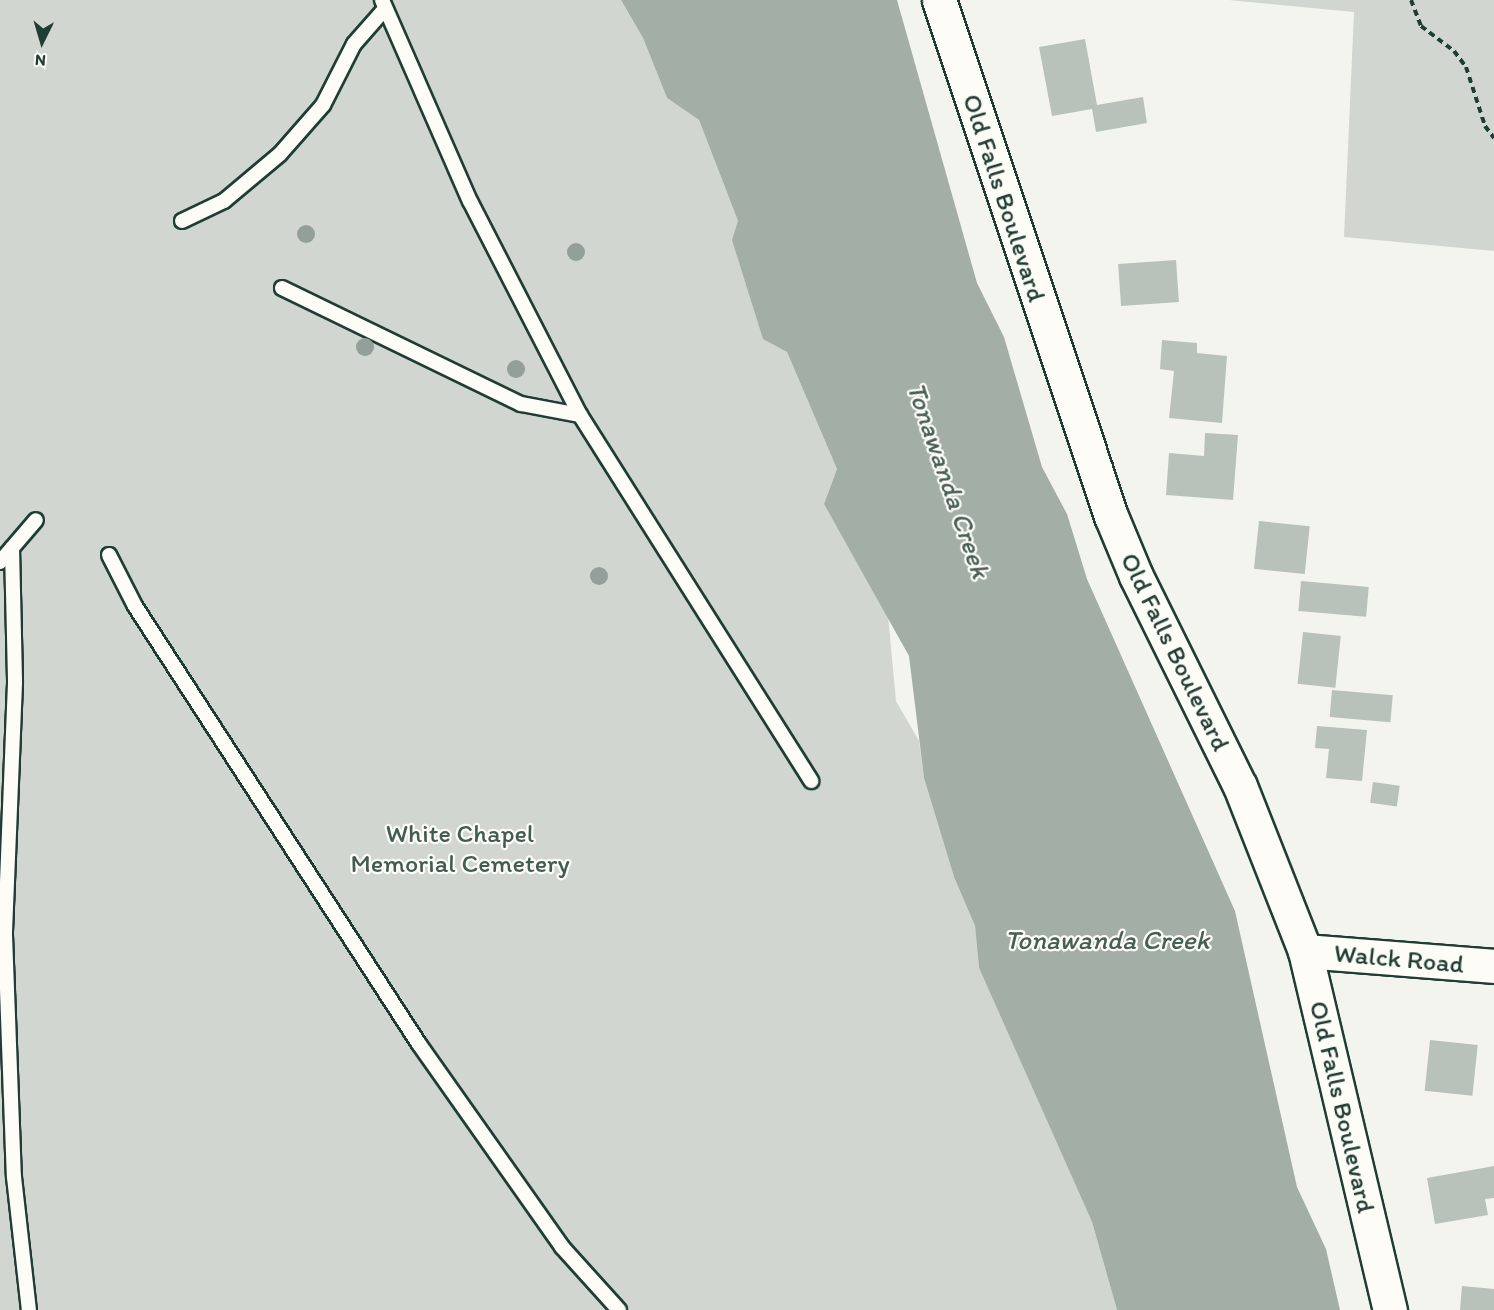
<!DOCTYPE html>
<style>
body{margin:0}
#map{position:relative;width:1494px;height:1310px;overflow:hidden;background:#f4f4ef;font-family:Itim,sans-serif}
div>[style]{position:absolute}
[style*='--x']{left:calc(var(--x)*1px);top:calc(var(--y)*1px);width:calc(var(--w)*1px);rotate:calc(var(--a)*1deg)}
.green>*{inset:0;background:#d1d6d1}
.water>*{inset:0;background:#a3aea7}
.building>*{inset:0;background:#b9c1bb;transform-origin:0 0}
.path>*{height:4px;margin-top:-2px;transform-origin:0;background:repeating-linear-gradient(90deg,#1f3d34 0 6px,transparent 0 10.5px)}
.roads{filter:drop-shadow(2px 0 #1f3d34) drop-shadow(-2px 0 #1f3d34) drop-shadow(0 2px #1f3d34) drop-shadow(0 -2px #1f3d34)}
.lane>*{height:14px;margin:-7px;padding:0 7px;transform-origin:7px;border-radius:7px;background:#fdfcf7}
.secondary>*{height:33px;margin:-16.5px;padding:0 16.5px;transform-origin:16.5px;border-radius:16.5px;background:#fdfcf7}
.trees>*{width:18px;height:18px;margin:-9px;border-radius:50%;background:#93a099}
span{translate:-50% -50%;white-space:nowrap;text-align:center;line-height:1.15;-webkit-text-stroke:4.5px #fdfcf7;paint-order:stroke}
.street-label{font-size:26px;color:#1f3d34}
.park-label{font-size:26px;color:#435c53}
.water-label{font-size:27px;color:#475f56;font-style:italic}
.north{position:absolute;left:12px;top:12px;width:60px;height:60px;-webkit-text-stroke:4px #fdfcf7;paint-order:stroke;rotate:185deg;font-size:16px;font-weight:700;line-height:24px;text-align:center;color:#1f3d34}
.north::after{content:'';display:block;margin:auto;width:21px;height:27px;background:#1f3d34;clip-path:polygon(50% 0,100% 100%,50% 72%,0 100%)}
</style>
<div id="map">
<div class="green">
<i style="clip-path:polygon(0 0,621px 0,643px 38px,667px 98px,699px 120px,738px 221px,763px 338px,787px 352px,837px 469px,824px 504px,888px 615px,896px 701px,919px 741px,924px 778px,954px 877px,975px 926px,979px 968px,1092px 1222px,1117px 1310px,0 1310px)"></i>
<i style="clip-path:polygon(1229px 0,1494px 0,1494px 251px,1344px 237px,1354px 12px)"></i>
</div>
<div class="water">
<i style="clip-path:polygon(621px 0,897px 0,977px 283px,1004px 337px,1042px 467px,1067px 514px,1087px 579px,1235px 911px,1297px 1187px,1326px 1249px,1340px 1310px,1117px 1310px,1092px 1222px,979px 968px,975px 926px,954px 877px,924px 778px,909px 656px,824px 504px,837px 469px,787px 352px,763px 339px,732px 240px,738px 221px,699px 120px,667px 98px,643px 38px)"></i>
</div>
<div class="building">
<i style="clip-path:polygon(1085px 39px,1097px 105px,1143px 97px,1147px 123px,1096px 132px,1092px 109px,1052px 116px,1039px 47px)"></i>
<i style="left:1176px;top:260px;width:42px;height:58px;rotate:86deg"></i>
<i style="clip-path:polygon(1162px 340px,1197px 343px,1197px 353px,1227px 356px,1222px 423px,1169px 418px,1174px 371px,1160px 369px)"></i>
<i style="clip-path:polygon(1205px 433px,1238px 435px,1233px 500px,1166px 495px,1169px 453px,1204px 456px)"></i>
<i style="left:1259px;top:521px;width:51px;height:48px;rotate:6deg"></i>
<i style="left:1301px;top:581px;width:68px;height:30px;rotate:5deg"></i>
<i style="left:1303px;top:632px;width:38px;height:52px;rotate:6deg"></i>
<i style="left:1332px;top:690px;width:61px;height:27px;rotate:5deg"></i>
<i style="clip-path:polygon(1317px 726px,1367px 730px,1362px 781px,1326px 778px,1329px 749px,1315px 748px)"></i>
<i style="left:1373px;top:782px;width:27px;height:21px;rotate:8deg"></i>
<i style="left:1430px;top:1040px;width:48px;height:51px;rotate:6deg"></i>
<i style="clip-path:polygon(1494px 1166px,1494px 1198px,1485px 1199px,1488px 1215px,1435px 1224px,1427px 1178px)"></i>
<i style="clip-path:polygon(1462px 1286px,1494px 1289px,1494px 1310px,1460px 1310px)"></i>
</div>
<div class="path">
<i style="--x:1411;--y:0;--w:28;--a:69"></i>
<i style="--x:1421;--y:26;--w:41;--a:37.1"></i>
<i style="--x:1454;--y:51;--w:20;--a:53"></i>
<i style="--x:1466;--y:67;--w:62;--a:72.1"></i>
<i style="--x:1485;--y:126;--w:15;--a:53"></i>
</div>
<div class="roads">
<div class="lane">
<i style="--x:382;--y:0;--w:219;--a:66.4"></i>
<i style="--x:470;--y:201;--w:241;--a:62.8"></i>
<i style="--x:580;--y:415;--w:433;--a:57.7"></i>
<i style="--x:182;--y:221;--w:47;--a:-25.5"></i>
<i style="--x:224;--y:201;--w:73;--a:-40"></i>
<i style="--x:280;--y:154;--w:65;--a:-48.7"></i>
<i style="--x:323;--y:105;--w:68;--a:-63.1"></i>
<i style="--x:354;--y:44;--w:45;--a:-48.6"></i>
<i style="--x:282;--y:288;--w:266;--a:25.9"></i>
<i style="--x:521;--y:404;--w:60;--a:10.6"></i>
<i style="--x:12;--y:548;--w:135;--a:88.7"></i>
<i style="--x:15;--y:683;--w:252;--a:92.3"></i>
<i style="--x:5;--y:935;--w:242;--a:87.9"></i>
<i style="--x:14;--y:1177;--w:134;--a:83.6"></i>
<i style="--x:109;--y:555;--w:57;--a:63"></i>
<i style="--x:135;--y:606;--w:522;--a:57.04"></i>
<i style="--x:419;--y:1044;--w:248;--a:54.8"></i>
<i style="--x:562;--y:1247;--w:85;--a:47.9"></i>
<i style="--x:0;--y:562;--w:55;--a:-49.4"></i>
</div>
<div class="secondary">
<i style="--x:939;--y:0;--w:544;--a:71.57"></i>
<i style="--x:1111;--y:516;--w:65;--a:67.4"></i>
<i style="--x:1136;--y:576;--w:234;--a:63.7"></i>
<i style="--x:1240;--y:786;--w:177;--a:68.5"></i>
<i style="--x:1305;--y:951;--w:369;--a:76.7"></i>
<i style="--x:1305;--y:951;--w:190;--a:4.5"></i>
</div>
</div>
<div class="trees">
<i style="left:306px;top:234px"></i>
<i style="left:576px;top:252px"></i>
<i style="left:365px;top:347px"></i>
<i style="left:516px;top:369px"></i>
<i style="left:599px;top:576px"></i>
</div>
<div class="street-label">
<span style="left:1004px;top:198px;rotate:72deg">Old Falls Boulevard</span>
<span style="left:1175px;top:652px;rotate:64deg">Old Falls Boulevard</span>
<span style="left:1399px;top:959px;rotate:5deg">Walck Road</span>
<span style="left:1342px;top:1107px;rotate:77deg">Old Falls Boulevard</span>
</div>
<div class="park-label">
<span style="left:460px;top:849px">White Chapel<br>Memorial Cemetery</span>
</div>
<div class="water-label">
<span style="left:949px;top:480px;rotate:71deg">Tonawanda Creek</span>
<span style="left:1107px;top:940px">Tonawanda Creek</span>
</div>
<div class="north">N</div>
</div>
